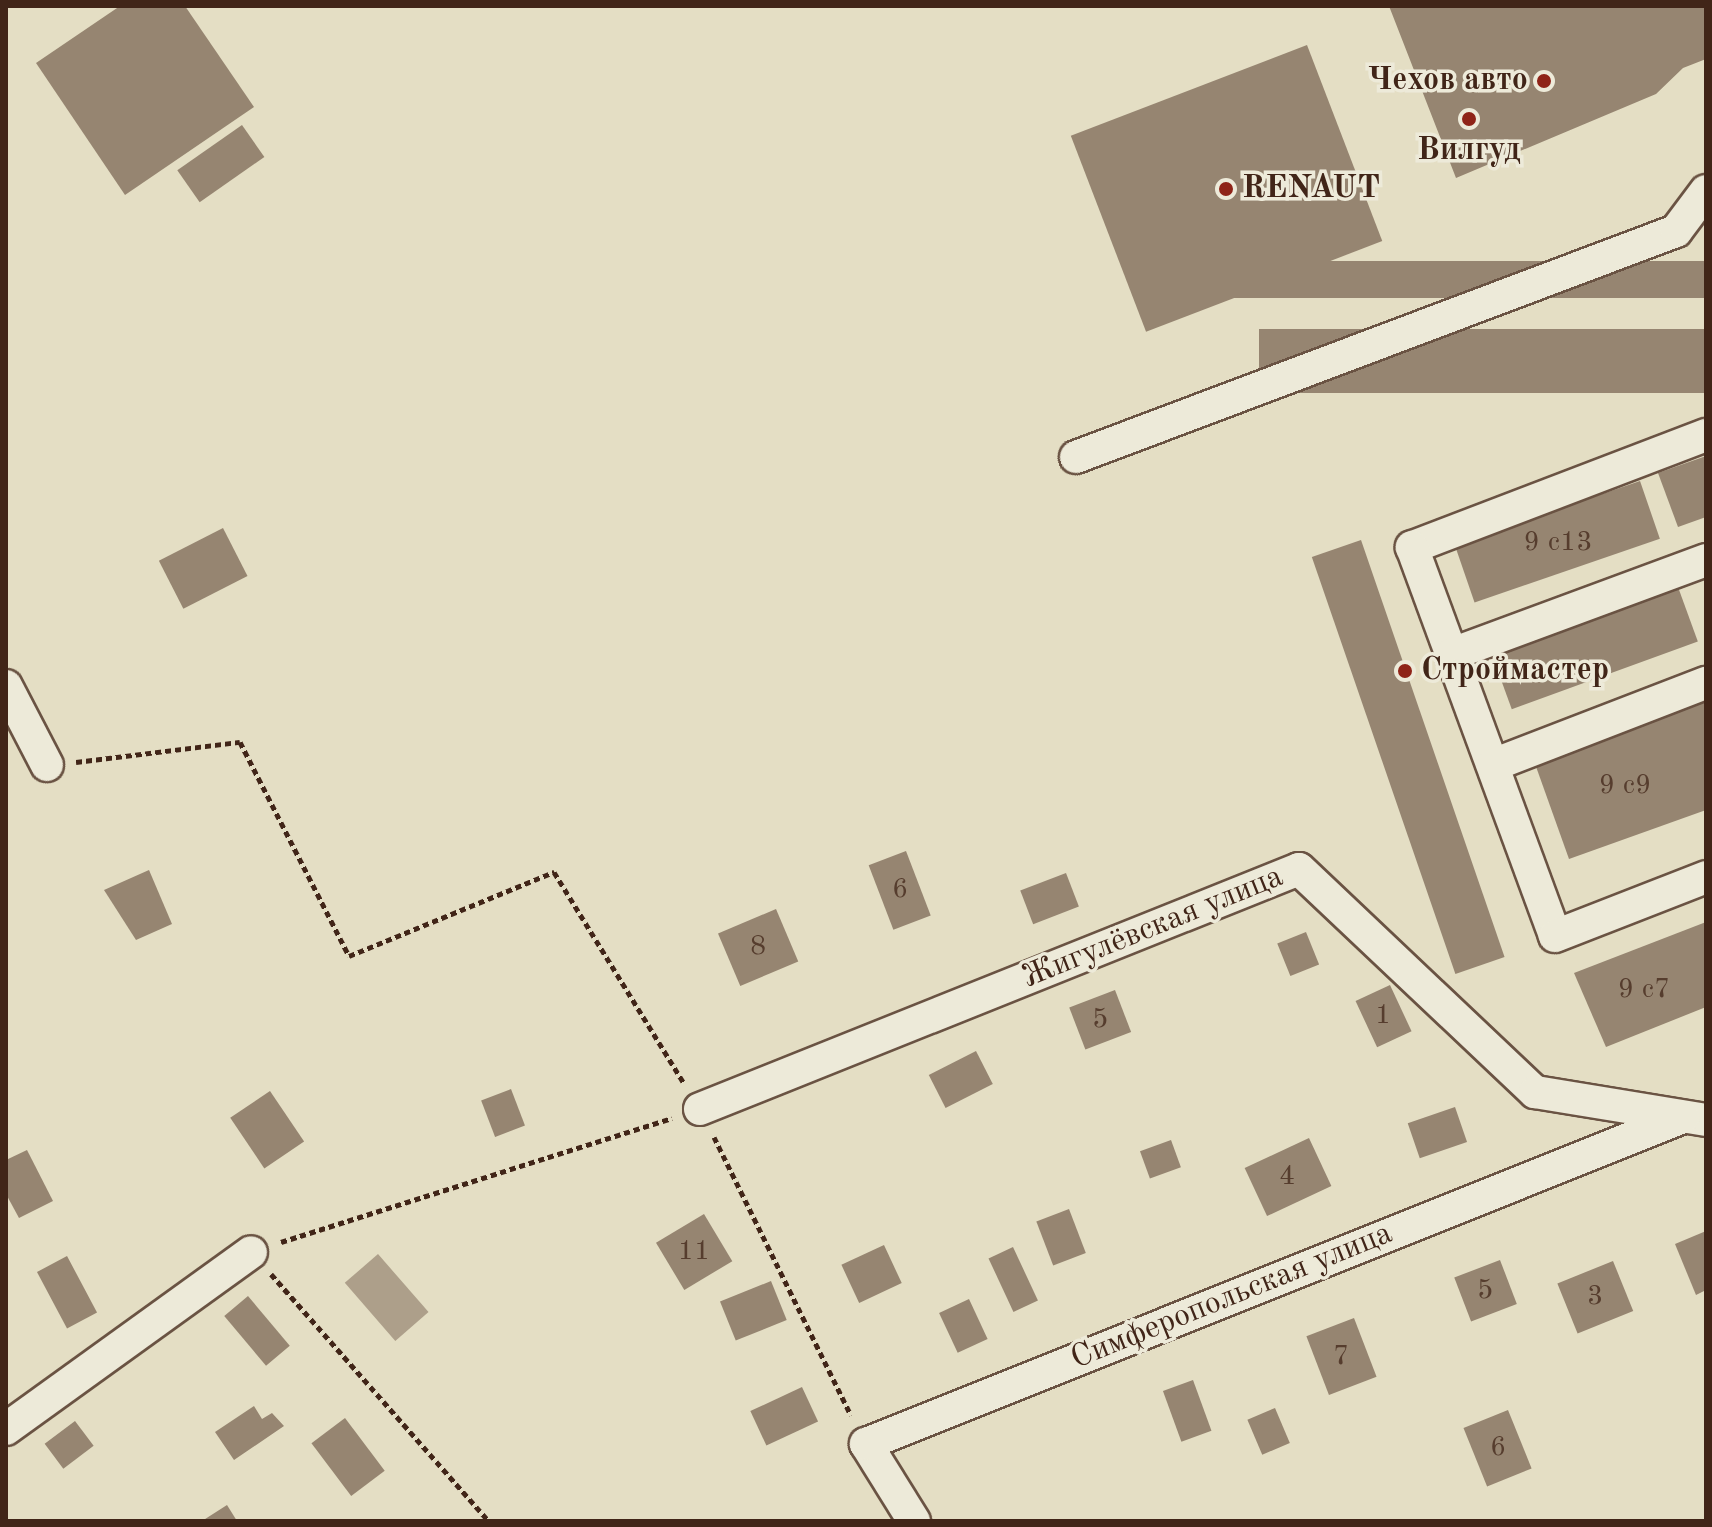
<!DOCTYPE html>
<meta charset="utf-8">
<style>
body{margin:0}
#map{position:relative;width:1712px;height:1527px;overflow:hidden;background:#e4dec4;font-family:"Old Standard TT",serif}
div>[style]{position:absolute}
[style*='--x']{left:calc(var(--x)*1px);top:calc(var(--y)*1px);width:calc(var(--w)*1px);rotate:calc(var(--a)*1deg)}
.water>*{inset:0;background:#ad9f8a;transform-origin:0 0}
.building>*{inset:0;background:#968571;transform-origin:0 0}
.path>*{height:5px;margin-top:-2.5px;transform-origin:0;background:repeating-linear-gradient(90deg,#412518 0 6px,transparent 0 10px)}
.roads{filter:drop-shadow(2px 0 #6a5343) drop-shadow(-2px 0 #6a5343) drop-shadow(0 2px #6a5343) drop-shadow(0 -2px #6a5343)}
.minor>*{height:32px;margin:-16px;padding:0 16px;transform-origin:16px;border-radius:16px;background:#edead9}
.dots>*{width:22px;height:22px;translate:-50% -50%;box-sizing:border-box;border:4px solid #edead9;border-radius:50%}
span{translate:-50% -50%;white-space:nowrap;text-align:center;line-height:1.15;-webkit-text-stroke:7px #edead9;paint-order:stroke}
.number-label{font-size:28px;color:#563d2e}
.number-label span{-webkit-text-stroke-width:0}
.poi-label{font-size:32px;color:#412518;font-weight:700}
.right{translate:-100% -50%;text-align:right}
.left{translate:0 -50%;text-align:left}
.street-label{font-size:32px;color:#412518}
.frame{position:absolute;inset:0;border:8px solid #412518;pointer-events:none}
</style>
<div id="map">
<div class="water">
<i style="left:378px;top:1254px;width:77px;height:44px;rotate:49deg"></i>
</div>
<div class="building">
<i style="clip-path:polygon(120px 6px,185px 6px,254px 107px,125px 195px,36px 63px)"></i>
<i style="clip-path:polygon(1389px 6px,1706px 6px,1706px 59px,1683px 68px,1656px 94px,1456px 178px)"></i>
<i style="left:1307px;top:45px;width:210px;height:253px;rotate:69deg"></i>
<i style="left:242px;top:125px;width:39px;height:79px;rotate:55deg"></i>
<i style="left:1706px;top:261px;width:37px;height:497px;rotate:90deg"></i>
<i style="left:1706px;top:329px;width:64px;height:447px;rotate:90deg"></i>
<i style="clip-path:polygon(1706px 456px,1706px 517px,1678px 527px,1658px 473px)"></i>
<i style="left:1640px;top:481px;width:61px;height:196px;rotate:71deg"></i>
<i style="left:223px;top:528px;width:54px;height:72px;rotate:63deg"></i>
<i style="left:1361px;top:540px;width:441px;height:52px;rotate:71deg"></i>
<i style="left:1678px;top:587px;width:58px;height:198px;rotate:70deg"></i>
<i style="clip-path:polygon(1706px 700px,1706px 810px,1569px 859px,1534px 761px)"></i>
<i style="left:906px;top:851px;width:69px;height:40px;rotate:69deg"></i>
<i style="clip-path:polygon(149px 870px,172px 924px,136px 940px,104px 890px)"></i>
<i style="left:1066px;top:873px;width:36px;height:49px;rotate:69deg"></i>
<i style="left:776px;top:909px;width:57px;height:63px;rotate:67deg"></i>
<i style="clip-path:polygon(1706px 922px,1706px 1007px,1606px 1047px,1574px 973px)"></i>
<i style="left:1306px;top:932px;width:35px;height:31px;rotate:68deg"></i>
<i style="left:1390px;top:985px;width:51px;height:38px;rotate:65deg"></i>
<i style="left:1115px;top:990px;width:45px;height:49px;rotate:69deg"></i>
<i style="left:976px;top:1051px;width:37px;height:53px;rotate:63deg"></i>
<i style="left:511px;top:1089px;width:39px;height:32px;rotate:69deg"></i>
<i style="left:270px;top:1091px;width:61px;height:48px;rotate:56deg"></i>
<i style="left:1455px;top:1107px;width:37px;height:50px;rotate:71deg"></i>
<i style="left:1309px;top:1138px;width:53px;height:71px;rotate:65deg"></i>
<i style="left:1171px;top:1140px;width:29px;height:33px;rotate:70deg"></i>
<i style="clip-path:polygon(27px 1150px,53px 1201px,19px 1218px,6px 1194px,6px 1160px)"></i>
<i style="left:1069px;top:1209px;width:47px;height:35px;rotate:69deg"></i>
<i style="left:704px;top:1214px;width:55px;height:56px;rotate:59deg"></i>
<i style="clip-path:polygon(1706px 1231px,1706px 1290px,1696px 1295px,1675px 1244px)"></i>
<i style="left:884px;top:1245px;width:42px;height:47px;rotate:65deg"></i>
<i style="left:1013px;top:1247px;width:59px;height:27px;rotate:65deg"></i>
<i style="left:67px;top:1256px;width:64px;height:34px;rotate:62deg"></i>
<i style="left:1500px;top:1260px;width:47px;height:49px;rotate:69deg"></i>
<i style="left:1613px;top:1261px;width:54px;height:60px;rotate:68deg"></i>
<i style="left:771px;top:1281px;width:42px;height:55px;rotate:68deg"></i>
<i style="left:248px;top:1296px;width:65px;height:31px;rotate:50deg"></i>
<i style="left:969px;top:1299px;width:44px;height:33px;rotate:65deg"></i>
<i style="left:1354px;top:1318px;width:63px;height:51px;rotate:69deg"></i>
<i style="left:1193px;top:1380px;width:54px;height:32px;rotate:70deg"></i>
<i style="left:802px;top:1387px;width:38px;height:57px;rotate:65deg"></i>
<i style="clip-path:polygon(254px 1406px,262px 1419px,272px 1413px,284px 1426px,234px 1460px,215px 1432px)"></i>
<i style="left:1275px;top:1408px;width:38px;height:30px;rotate:67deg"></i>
<i style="left:1508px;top:1410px;width:63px;height:48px;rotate:68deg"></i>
<i style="left:345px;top:1418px;width:66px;height:42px;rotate:53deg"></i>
<i style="left:75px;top:1421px;width:31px;height:38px;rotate:53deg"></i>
<i style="clip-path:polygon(227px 1505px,237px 1521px,202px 1521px)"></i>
</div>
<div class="path">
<i style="--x:76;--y:762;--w:165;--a:-7"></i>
<i style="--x:240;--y:742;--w:240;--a:63"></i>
<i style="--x:349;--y:956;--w:222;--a:-22.3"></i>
<i style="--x:554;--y:872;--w:248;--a:58.4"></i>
<i style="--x:714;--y:1137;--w:310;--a:63.8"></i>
<i style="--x:281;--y:1242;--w:410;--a:-17.6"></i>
<i style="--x:271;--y:1274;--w:329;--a:48.6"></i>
</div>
<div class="roads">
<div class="minor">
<i style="--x:1706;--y:435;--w:315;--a:159.1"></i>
<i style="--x:1412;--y:547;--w:414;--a:69.8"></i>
<i style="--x:1555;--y:936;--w:162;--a:-21.3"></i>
<i style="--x:1076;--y:457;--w:641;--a:-20.64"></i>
<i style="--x:1676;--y:231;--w:50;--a:-53.1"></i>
<i style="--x:1452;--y:654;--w:271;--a:-20.3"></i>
<i style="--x:6;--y:686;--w:89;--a:62.6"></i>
<i style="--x:1493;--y:765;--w:228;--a:-21.1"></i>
<i style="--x:700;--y:1109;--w:645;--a:-21.83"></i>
<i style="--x:1299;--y:869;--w:325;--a:43.4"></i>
<i style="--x:1535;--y:1092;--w:173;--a:9.3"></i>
<i style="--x:6;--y:1429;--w:302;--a:-35.8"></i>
<i style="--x:914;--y:1521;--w:91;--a:-121.9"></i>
<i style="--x:866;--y:1444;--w:880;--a:-21.81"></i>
</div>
</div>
<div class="dots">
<i style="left:1544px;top:81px;background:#8f2418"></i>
<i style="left:1469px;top:119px;background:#8f2418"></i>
<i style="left:1226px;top:189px;background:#8f2418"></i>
<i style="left:1405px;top:671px;background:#8f2418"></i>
</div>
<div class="number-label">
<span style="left:1558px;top:543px">9 с13</span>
<span style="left:1625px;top:786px">9 с9</span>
<span style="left:900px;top:890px">6</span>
<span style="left:758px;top:947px">8</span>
<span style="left:1644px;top:990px">9 с7</span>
<span style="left:1383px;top:1016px">1</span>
<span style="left:1100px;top:1020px">5</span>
<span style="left:1287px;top:1177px">4</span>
<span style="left:694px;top:1252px">11</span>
<span style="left:1485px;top:1291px">5</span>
<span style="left:1595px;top:1297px">3</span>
<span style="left:1341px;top:1357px">7</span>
<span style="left:1498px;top:1448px">6</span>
</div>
<div class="poi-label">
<span class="right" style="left:1528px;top:81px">Чехов авто</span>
<span style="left:1469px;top:151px">Вилгуд</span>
<span class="left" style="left:1242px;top:189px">RENAUT</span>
<span class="left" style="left:1421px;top:671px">Строймастер</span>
</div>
<div class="street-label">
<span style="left:1153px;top:928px;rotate:-22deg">Жигулёвская улица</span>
<span style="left:1232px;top:1297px;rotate:-22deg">Симферопольская улица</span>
</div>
<div class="frame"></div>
</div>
